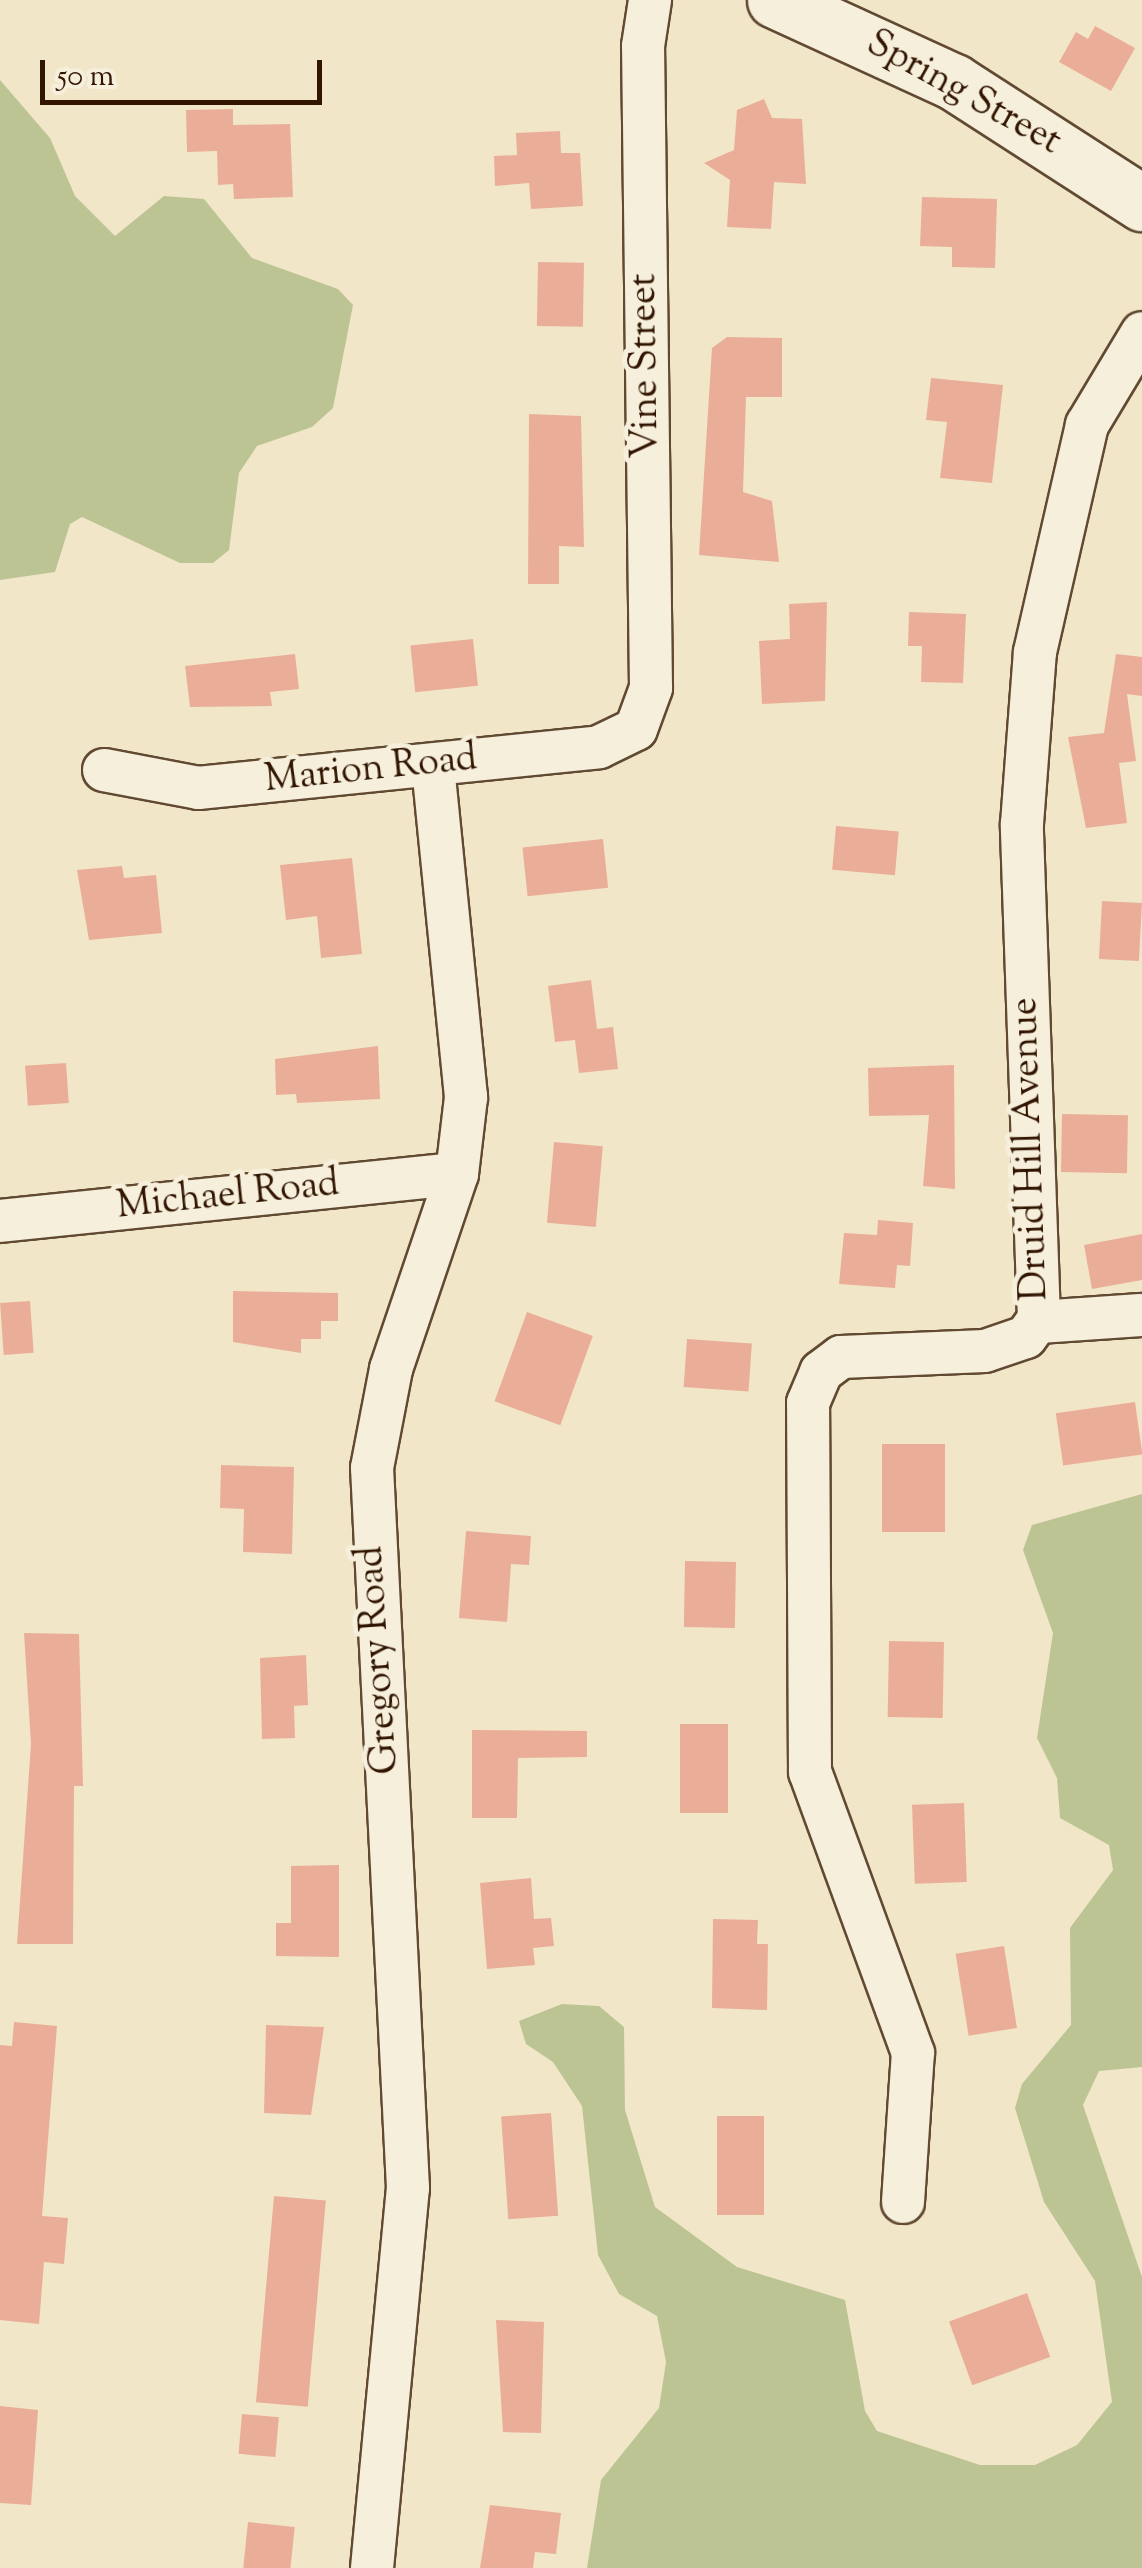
<!DOCTYPE html>
<style>
body{margin:0}
#map{position:relative;width:1142px;height:2568px;overflow:hidden;background:#f1e6c8;font-family:"Sorts Mill Goudy",serif}
div>[style]{position:absolute}
[style*='--x']{left:calc(var(--x)*1px);top:calc(var(--y)*1px);width:calc(var(--w)*1px);rotate:calc(var(--a)*1deg)}
.green>*{inset:0;background:#bdc494}
.building>*{inset:0;background:#eaae98;transform-origin:0 0}
.roads{filter:drop-shadow(2px 0 #614932) drop-shadow(-2px 0 #614932) drop-shadow(0 2px #614932) drop-shadow(0 -2px #614932)}
.street>*{height:42px;margin:-21px;padding:0 21px;transform-origin:21px;border-radius:21px;background:#f6efdb}
.secondary>*{height:55px;margin:-27.5px;padding:0 27.5px;transform-origin:27.5px;border-radius:27.5px;background:#f6efdb}
span{translate:-50% -50%;white-space:nowrap;text-align:center;line-height:1.15;-webkit-text-stroke:10px #f6efdb;paint-order:stroke}
.street-label{font-size:38px;color:#311500}
.scale{position:absolute;left:40px;top:60px;width:282px;height:45px;box-sizing:border-box;border:5px solid #311500;border-top:0;padding-left:12px;font-size:30px;line-height:35px;white-space:nowrap;color:#311500;-webkit-text-stroke:8px #f6efdb;paint-order:stroke}
</style>
<div id="map">
<div class="green">
<i style="clip-path:polygon(0 80px,50px 138px,75px 196px,115px 236px,164px 196px,204px 199px,252px 258px,338px 289px,353px 305px,333px 408px,312px 427px,257px 446px,239px 473px,229px 550px,213px 563px,180px 563px,82px 517px,70px 524px,55px 572px,0 580px)"></i>
<i style="clip-path:polygon(1142px 1494px,1142px 2067px,1099px 2071px,1083px 2105px,1142px 2277px,1142px 2568px,587px 2568px,601px 2480px,659px 2408px,666px 2362px,657px 2316px,619px 2294px,598px 2255px,582px 2106px,553px 2062px,526px 2044px,519px 2021px,562px 2004px,599px 2006px,624px 2027px,625px 2110px,655px 2207px,737px 2267px,845px 2300px,865px 2411px,877px 2431px,980px 2465px,1035px 2465px,1077px 2445px,1112px 2402px,1095px 2281px,1044px 2202px,1015px 2108px,1022px 2084px,1071px 2025px,1070px 1928px,1113px 1870px,1109px 1845px,1060px 1818px,1057px 1778px,1037px 1738px,1053px 1633px,1023px 1550px,1032px 1525px)"></i>
</div>
<div class="building">
<i style="clip-path:polygon(1095px 26px,1135px 48px,1111px 91px,1059px 62px,1076px 32px,1088px 39px)"></i>
<i style="clip-path:polygon(764px 99px,772px 118px,802px 119px,806px 184px,774px 182px,771px 229px,727px 227px,730px 180px,704px 163px,734px 150px,737px 110px)"></i>
<i style="clip-path:polygon(233px 109px,233px 125px,290px 124px,293px 197px,234px 199px,233px 184px,218px 185px,217px 151px,187px 152px,186px 110px)"></i>
<i style="clip-path:polygon(560px 131px,561px 153px,580px 153px,583px 206px,531px 209px,529px 183px,495px 186px,494px 156px,517px 155px,516px 133px)"></i>
<i style="clip-path:polygon(922px 197px,997px 199px,995px 268px,952px 267px,952px 247px,920px 246px)"></i>
<i style="left:538px;top:262px;width:46px;height:64px;rotate:1deg"></i>
<i style="clip-path:polygon(727px 337px,782px 338px,782px 397px,746px 397px,743px 492px,772px 501px,779px 562px,699px 555px,712px 348px)"></i>
<i style="clip-path:polygon(931px 378px,1003px 385px,992px 483px,940px 478px,947px 422px,926px 420px)"></i>
<i style="clip-path:polygon(529px 414px,581px 416px,584px 547px,559px 546px,559px 584px,528px 584px)"></i>
<i style="clip-path:polygon(827px 602px,825px 701px,762px 704px,759px 641px,790px 639px,789px 604px)"></i>
<i style="clip-path:polygon(909px 612px,966px 614px,963px 683px,921px 682px,922px 646px,908px 646px)"></i>
<i style="left:473px;top:639px;width:47px;height:63px;rotate:84deg"></i>
<i style="clip-path:polygon(295px 654px,299px 689px,270px 692px,272px 706px,190px 707px,185px 666px)"></i>
<i style="clip-path:polygon(1116px 654px,1142px 657px,1142px 696px,1127px 694px,1136px 761px,1119px 763px,1127px 823px,1086px 828px,1068px 737px,1104px 733px)"></i>
<i style="left:836px;top:826px;width:63px;height:44px;rotate:5deg"></i>
<i style="left:603px;top:839px;width:49px;height:81px;rotate:84deg"></i>
<i style="clip-path:polygon(352px 858px,362px 954px,321px 958px,317px 916px,286px 920px,280px 865px)"></i>
<i style="clip-path:polygon(122px 866px,124px 878px,156px 875px,162px 933px,89px 940px,77px 870px)"></i>
<i style="left:1102px;top:901px;width:40px;height:58px;rotate:3deg"></i>
<i style="clip-path:polygon(591px 980px,597px 1029px,613px 1027px,618px 1069px,579px 1073px,575px 1040px,555px 1042px,548px 986px)"></i>
<i style="clip-path:polygon(378px 1046px,380px 1099px,297px 1103px,296px 1094px,276px 1095px,275px 1059px)"></i>
<i style="left:66px;top:1063px;width:40px;height:41px;rotate:86deg"></i>
<i style="clip-path:polygon(954px 1065px,955px 1189px,923px 1186px,929px 1115px,869px 1116px,868px 1068px)"></i>
<i style="left:1062px;top:1114px;width:66px;height:58px;rotate:1deg"></i>
<i style="left:554px;top:1142px;width:49px;height:81px;rotate:5deg"></i>
<i style="clip-path:polygon(878px 1220px,913px 1223px,910px 1266px,897px 1265px,895px 1288px,839px 1284px,844px 1233px,877px 1235px)"></i>
<i style="clip-path:polygon(1142px 1234px,1142px 1280px,1092px 1289px,1084px 1245px)"></i>
<i style="clip-path:polygon(233px 1291px,338px 1293px,338px 1321px,321px 1321px,321px 1339px,301px 1339px,301px 1353px,233px 1342px)"></i>
<i style="left:30px;top:1301px;width:52px;height:30px;rotate:86deg"></i>
<i style="left:527px;top:1312px;width:70px;height:95px;rotate:20deg"></i>
<i style="left:687px;top:1339px;width:65px;height:48px;rotate:4deg"></i>
<i style="left:1135px;top:1402px;width:53px;height:80px;rotate:82deg"></i>
<i style="left:882px;top:1444px;width:63px;height:88px"></i>
<i style="clip-path:polygon(221px 1465px,294px 1467px,292px 1554px,243px 1552px,244px 1509px,220px 1508px)"></i>
<i style="clip-path:polygon(466px 1531px,531px 1536px,529px 1565px,511px 1564px,507px 1622px,459px 1618px)"></i>
<i style="left:685px;top:1561px;width:51px;height:66px;rotate:1deg"></i>
<i style="clip-path:polygon(24px 1633px,79px 1634px,83px 1786px,74px 1786px,73px 1944px,17px 1944px,31px 1744px)"></i>
<i style="left:889px;top:1641px;width:55px;height:76px;rotate:1deg"></i>
<i style="clip-path:polygon(306px 1655px,308px 1705px,294px 1706px,295px 1738px,262px 1739px,260px 1658px)"></i>
<i style="left:680px;top:1724px;width:48px;height:89px"></i>
<i style="clip-path:polygon(472px 1730px,587px 1731px,587px 1757px,518px 1758px,517px 1818px,472px 1818px)"></i>
<i style="left:964px;top:1803px;width:79px;height:52px;rotate:88deg"></i>
<i style="clip-path:polygon(339px 1865px,339px 1957px,276px 1956px,276px 1923px,291px 1923px,291px 1866px)"></i>
<i style="clip-path:polygon(531px 1878px,534px 1919px,551px 1918px,554px 1946px,533px 1948px,535px 1965px,487px 1969px,480px 1883px)"></i>
<i style="clip-path:polygon(713px 1919px,758px 1920px,757px 1944px,768px 1944px,767px 2010px,712px 2008px)"></i>
<i style="left:1004px;top:1946px;width:83px;height:49px;rotate:81deg"></i>
<i style="clip-path:polygon(14px 2022px,57px 2026px,42px 2216px,68px 2218px,64px 2264px,44px 2262px,39px 2324px,0 2320px,0 2045px,12px 2046px)"></i>
<i style="clip-path:polygon(266px 2025px,324px 2027px,311px 2115px,264px 2113px)"></i>
<i style="left:551px;top:2113px;width:103px;height:50px;rotate:86deg"></i>
<i style="left:717px;top:2116px;width:47px;height:99px"></i>
<i style="left:274px;top:2196px;width:52px;height:207px;rotate:5deg"></i>
<i style="left:1027px;top:2293px;width:68px;height:83px;rotate:70deg"></i>
<i style="clip-path:polygon(496px 2320px,544px 2322px,541px 2433px,503px 2432px)"></i>
<i style="clip-path:polygon(0 2406px,38px 2410px,31px 2505px,0 2503px)"></i>
<i style="left:242px;top:2414px;width:37px;height:40px;rotate:5deg"></i>
<i style="clip-path:polygon(490px 2505px,561px 2513px,556px 2554px,535px 2552px,533px 2568px,480px 2568px)"></i>
<i style="left:248px;top:2522px;width:47px;height:46px;rotate:6deg"></i>
</div>
<div class="roads">
<div class="street">
<i style="--x:104;--y:770;--w:96;--a:10.8"></i>
<i style="--x:198;--y:788;--w:403;--a:-5.8"></i>
<i style="--x:599;--y:747;--w:41;--a:-25.9"></i>
<i style="--x:636;--y:729;--w:44;--a:-69.9"></i>
<i style="--x:651;--y:688;--w:642;--a:-90.71"></i>
<i style="--x:643;--y:46;--w:47;--a:-81.3"></i>
<i style="--x:0;--y:1221;--w:459;--a:-5.9"></i>
<i style="--x:1038;--y:1322;--w:104;--a:-3.9"></i>
<i style="--x:903;--y:2202;--w:149;--a:-86.2"></i>
<i style="--x:913;--y:2053;--w:299;--a:-110.1"></i>
<i style="--x:810;--y:1772;--w:369;--a:-90.3"></i>
<i style="--x:808;--y:1403;--w:34;--a:-67"></i>
<i style="--x:821;--y:1372;--w:25;--a:-37"></i>
<i style="--x:841;--y:1357;--w:144;--a:-2.4"></i>
<i style="--x:985;--y:1351;--w:43;--a:-18.9"></i>
<i style="--x:1026;--y:1337;--w:22;--a:-54"></i>
<i style="--x:1039;--y:1319;--w:495;--a:-92"></i>
<i style="--x:1022;--y:824;--w:172;--a:-85.7"></i>
<i style="--x:1035;--y:652;--w:233;--a:-77.1"></i>
<i style="--x:1087;--y:425;--w:107;--a:-59.1"></i>
<i style="--x:372;--y:2568;--w:382;--a:-84.6"></i>
<i style="--x:408;--y:2188;--w:721;--a:-92.86"></i>
<i style="--x:372;--y:1468;--w:101;--a:-79.1"></i>
<i style="--x:391;--y:1369;--w:206;--a:-71.3"></i>
<i style="--x:457;--y:1174;--w:78;--a:-83.3"></i>
<i style="--x:466;--y:1097;--w:334;--a:-95.7"></i>
</div>
<div class="secondary">
<i style="--x:775;--y:0;--w:197;--a:24.6"></i>
<i style="--x:954;--y:82;--w:224;--a:32.8"></i>
</div>
</div>
<div class="street-label">
<span style="left:963px;top:94px;rotate:29deg">Spring Street</span>
<span style="left:647px;top:366px;rotate:-91deg">Vine Street</span>
<span style="left:371px;top:771px;rotate:-6deg">Marion Road</span>
<span style="left:1032px;top:1149px;rotate:-92deg">Druid Hill Avenue</span>
<span style="left:228px;top:1197px;rotate:-6deg">Michael Road</span>
<span style="left:380px;top:1660px;rotate:-94deg">Gregory Road</span>
</div>
<div class="scale">50 m</div>
</div>
